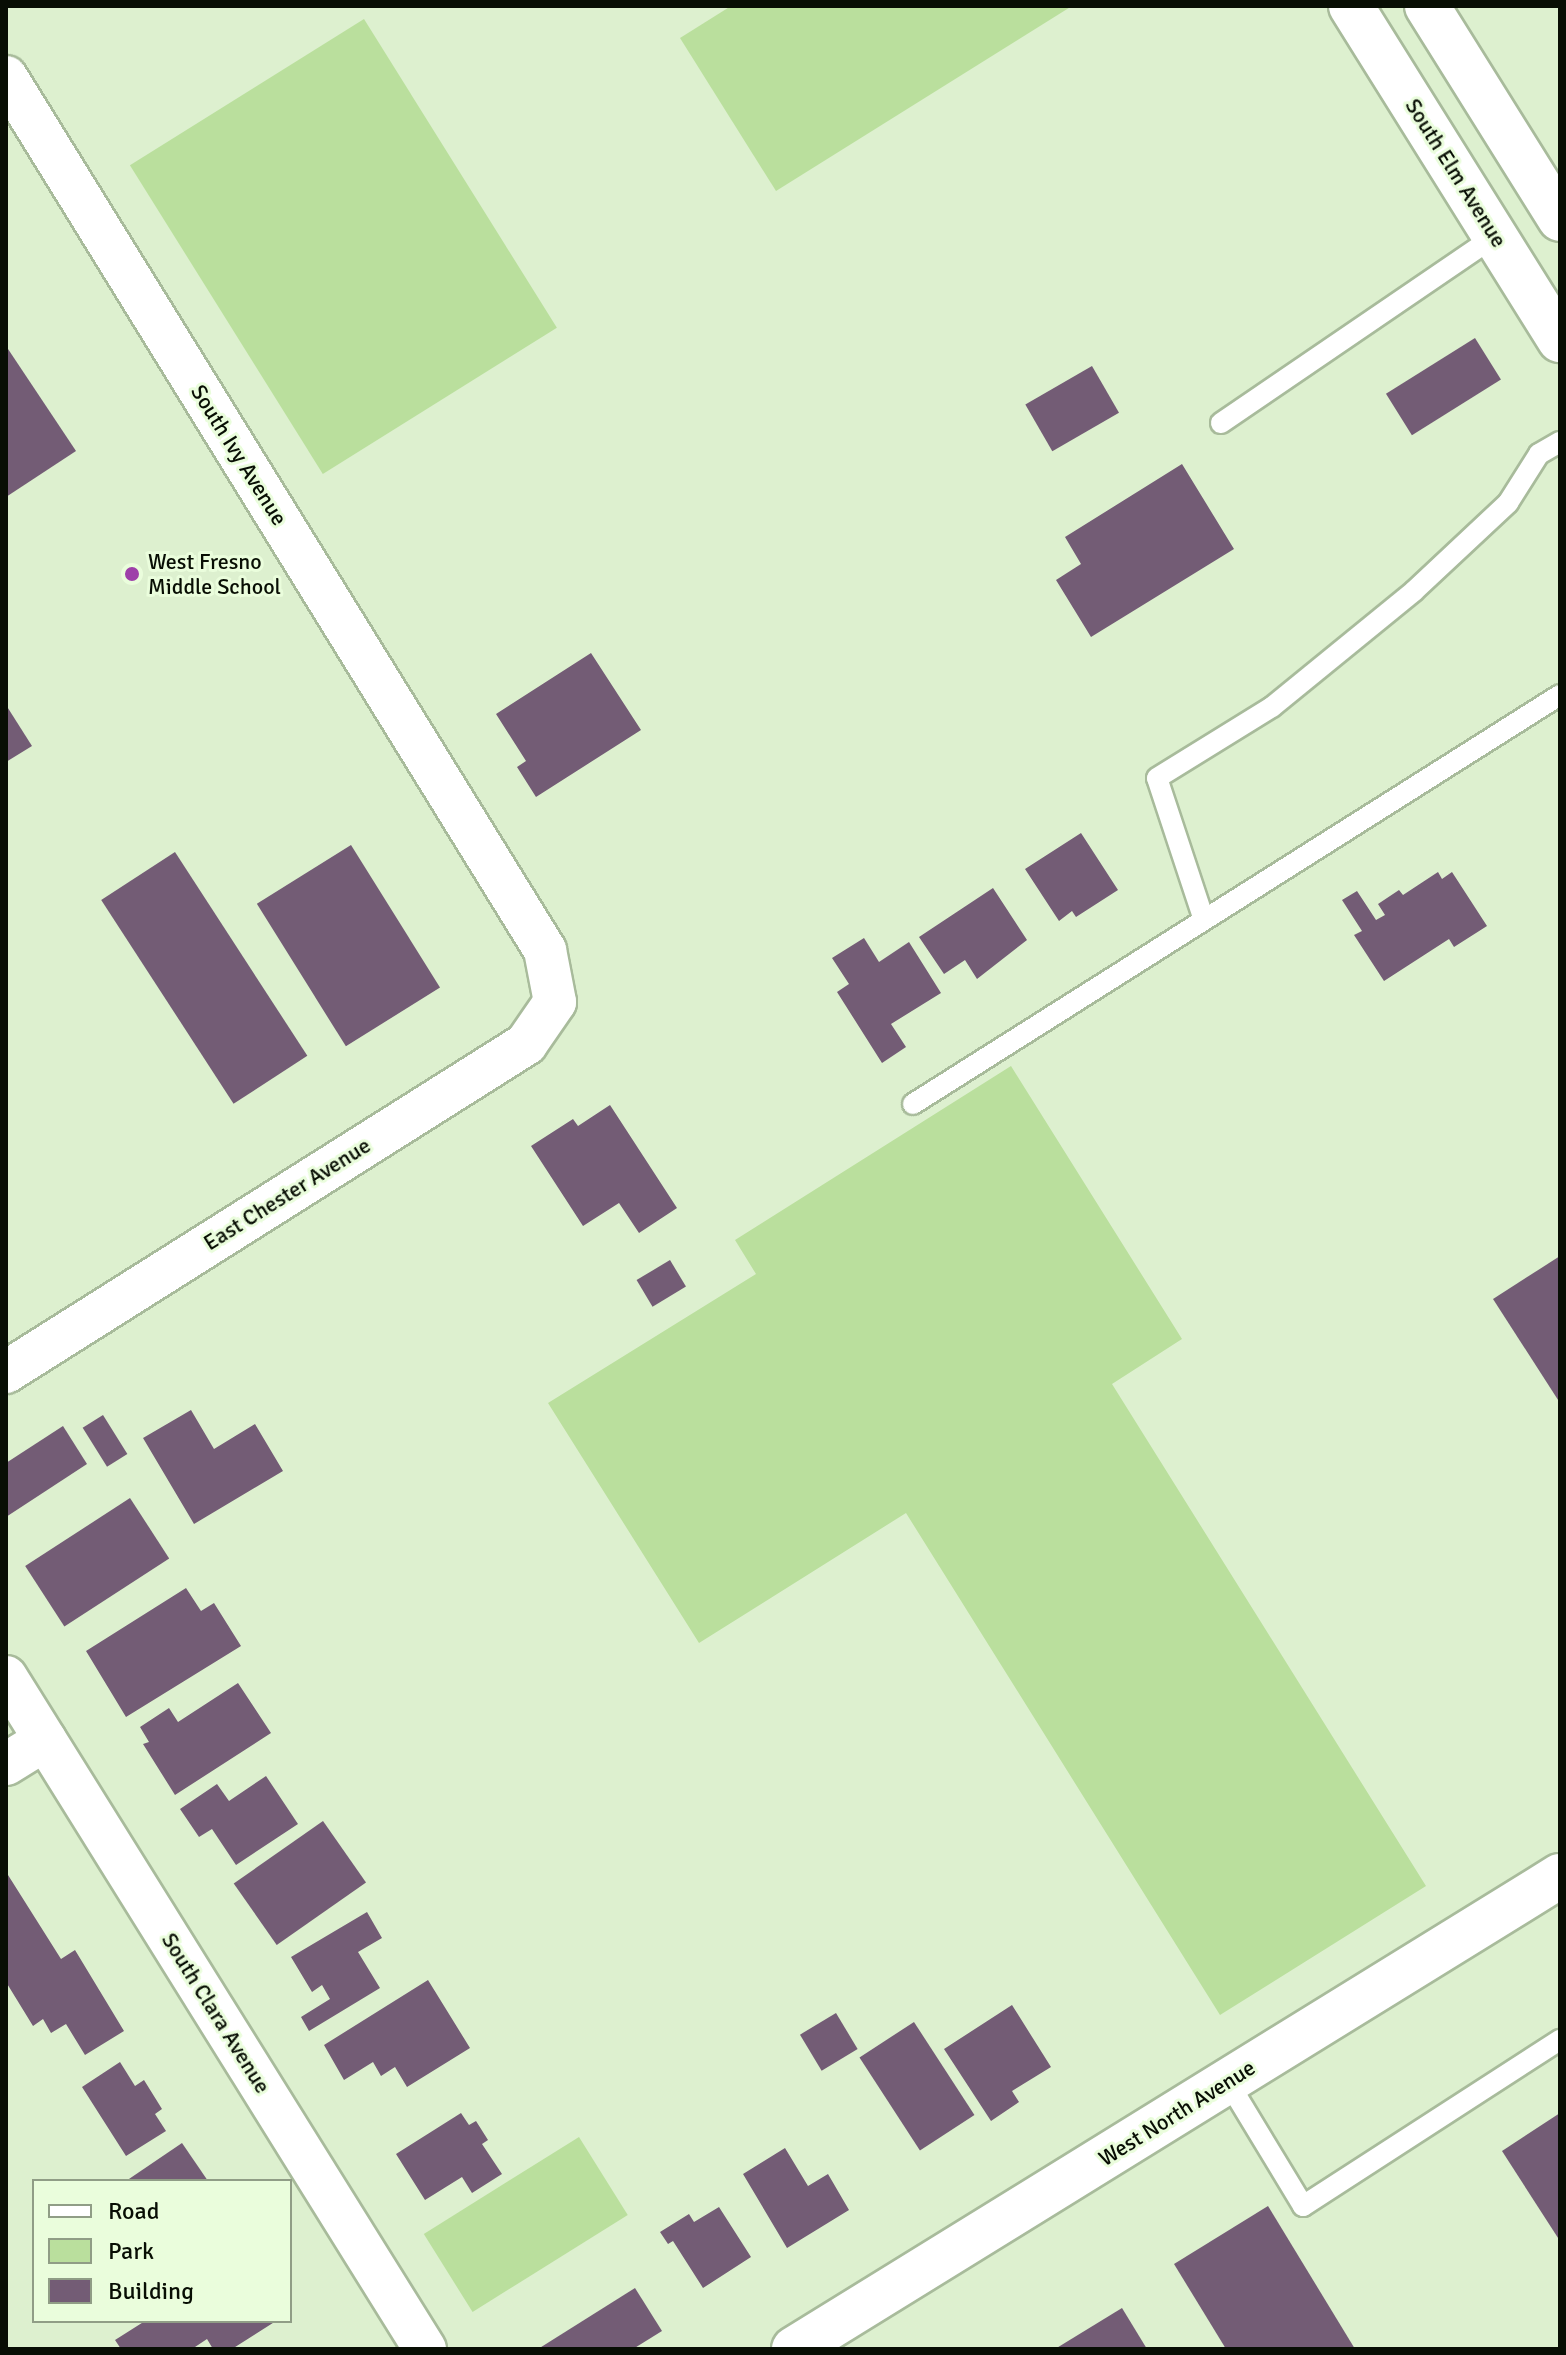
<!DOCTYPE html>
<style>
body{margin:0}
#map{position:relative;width:1566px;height:2355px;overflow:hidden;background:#ddf0cf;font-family:Signika,sans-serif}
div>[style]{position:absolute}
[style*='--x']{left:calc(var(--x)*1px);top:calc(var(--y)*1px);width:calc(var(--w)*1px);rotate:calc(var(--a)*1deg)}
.green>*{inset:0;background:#badf9d;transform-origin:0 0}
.building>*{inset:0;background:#735c75;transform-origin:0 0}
.roads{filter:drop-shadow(2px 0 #a8bb9b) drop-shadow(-2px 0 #a8bb9b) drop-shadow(0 2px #a8bb9b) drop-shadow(0 -2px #a8bb9b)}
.service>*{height:20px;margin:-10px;padding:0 10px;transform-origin:10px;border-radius:10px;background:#fff}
.minor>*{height:42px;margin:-21px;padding:0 21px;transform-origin:21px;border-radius:21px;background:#fff}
.tertiary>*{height:44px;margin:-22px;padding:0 22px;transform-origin:22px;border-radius:22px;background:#fff}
.secondary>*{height:44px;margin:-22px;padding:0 22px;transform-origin:22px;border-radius:22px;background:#fff}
.dots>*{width:22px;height:22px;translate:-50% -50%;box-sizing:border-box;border:4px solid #eafddc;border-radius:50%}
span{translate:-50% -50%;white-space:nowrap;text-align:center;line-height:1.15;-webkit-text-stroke:6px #eafddc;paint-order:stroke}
.street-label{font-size:22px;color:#080e04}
.poi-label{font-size:22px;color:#080e04}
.left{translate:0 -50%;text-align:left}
.frame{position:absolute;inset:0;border:8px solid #080e04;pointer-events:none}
.legend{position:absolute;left:32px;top:2179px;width:260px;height:144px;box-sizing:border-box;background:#eafddc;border:2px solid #909d86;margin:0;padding:10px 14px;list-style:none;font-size:24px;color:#080e04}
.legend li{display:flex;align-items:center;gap:16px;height:40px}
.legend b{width:40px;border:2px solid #909d86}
</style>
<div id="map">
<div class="green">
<i style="clip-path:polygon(731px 6px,1072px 6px,776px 191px,680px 38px)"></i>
<i style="left:364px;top:19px;width:364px;height:276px;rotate:58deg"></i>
<i style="clip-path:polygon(1011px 1066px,1182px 1339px,1112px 1384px,1426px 1886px,1220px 2015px,906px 1513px,699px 1643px,548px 1403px,756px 1274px,735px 1240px)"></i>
<i style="left:579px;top:2137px;width:92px;height:183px;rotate:58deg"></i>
</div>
<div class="building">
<i style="left:1475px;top:338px;width:49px;height:105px;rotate:58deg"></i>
<i style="clip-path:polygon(6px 346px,76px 451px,6px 497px)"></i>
<i style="left:1092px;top:366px;width:54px;height:77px;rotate:60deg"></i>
<i style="clip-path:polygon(1182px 464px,1234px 549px,1091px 637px,1056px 580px,1081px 564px,1065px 537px)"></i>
<i style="clip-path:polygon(591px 653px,641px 730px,536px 797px,517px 767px,526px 761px,496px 714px)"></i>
<i style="clip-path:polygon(6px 705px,32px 746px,6px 762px)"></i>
<i style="clip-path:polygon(1081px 833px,1118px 890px,1076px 917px,1072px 911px,1059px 921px,1025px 869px)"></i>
<i style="left:351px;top:845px;width:168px;height:111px;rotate:58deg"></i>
<i style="left:175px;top:852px;width:243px;height:88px;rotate:57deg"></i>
<i style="clip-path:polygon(1438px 872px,1442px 879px,1452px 872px,1487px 926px,1454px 947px,1449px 939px,1384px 981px,1354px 935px,1362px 931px,1342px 900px,1357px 891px,1376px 920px,1385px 915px,1378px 904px,1399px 890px,1403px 895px)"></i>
<i style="clip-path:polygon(993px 888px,1027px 940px,977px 979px,965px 960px,944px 974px,919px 937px)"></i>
<i style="clip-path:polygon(864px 938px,879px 962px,909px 942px,941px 993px,891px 1024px,906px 1047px,882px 1063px,837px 992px,849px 984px,832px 958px)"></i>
<i style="clip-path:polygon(610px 1105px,677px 1208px,639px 1233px,619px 1203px,583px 1226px,531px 1146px,573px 1119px,578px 1126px)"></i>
<i style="clip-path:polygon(1560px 1256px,1560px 1403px,1493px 1299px)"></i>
<i style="left:670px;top:1260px;width:31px;height:39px;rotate:59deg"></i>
<i style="clip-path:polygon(191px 1410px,214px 1449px,255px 1424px,283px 1471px,194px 1524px,143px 1438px)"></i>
<i style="left:103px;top:1415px;width:46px;height:24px;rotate:58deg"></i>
<i style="clip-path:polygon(63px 1426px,87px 1464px,6px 1517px,6px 1463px)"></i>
<i style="left:130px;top:1498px;width:72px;height:125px;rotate:57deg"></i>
<i style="clip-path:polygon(186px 1588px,201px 1611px,214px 1603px,241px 1646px,126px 1717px,86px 1651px)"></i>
<i style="clip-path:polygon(238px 1683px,271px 1733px,175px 1795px,143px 1744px,149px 1742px,140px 1727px,169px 1708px,178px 1722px)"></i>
<i style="clip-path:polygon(266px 1776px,298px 1824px,236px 1865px,212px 1829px,199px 1837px,180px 1809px,217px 1784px,229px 1801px)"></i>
<i style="left:323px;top:1821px;width:75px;height:109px;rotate:55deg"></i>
<i style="clip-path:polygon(8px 1875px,61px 1959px,75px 1950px,124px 2031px,85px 2055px,66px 2024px,51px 2033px,43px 2019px,33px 2026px,6px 1982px)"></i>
<i style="clip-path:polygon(367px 1912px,382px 1938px,358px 1952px,380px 1988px,309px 2031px,301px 2017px,330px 1999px,322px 1985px,312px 1992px,291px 1957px)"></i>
<i style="clip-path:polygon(428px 1980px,470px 2048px,407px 2087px,395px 2067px,381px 2076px,373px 2062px,344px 2080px,324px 2045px)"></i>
<i style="clip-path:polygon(1012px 2005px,1051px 2067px,1012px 2091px,1019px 2102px,991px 2121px,944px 2049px)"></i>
<i style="left:836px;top:2013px;width:42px;height:42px;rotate:59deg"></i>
<i style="left:914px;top:2022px;width:111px;height:65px;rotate:57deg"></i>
<i style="clip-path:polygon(120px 2062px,135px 2086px,144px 2080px,162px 2109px,155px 2114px,166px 2131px,126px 2156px,82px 2087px)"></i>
<i style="clip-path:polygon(461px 2113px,469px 2125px,476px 2121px,488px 2140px,482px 2144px,502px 2174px,472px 2193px,462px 2177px,425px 2200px,396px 2154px)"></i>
<i style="clip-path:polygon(1560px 2113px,1560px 2241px,1502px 2151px)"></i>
<i style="clip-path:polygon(182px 2143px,208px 2181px,126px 2181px)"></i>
<i style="clip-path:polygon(785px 2148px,808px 2186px,828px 2174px,849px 2210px,787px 2248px,743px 2174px)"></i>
<i style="clip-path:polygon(1268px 2206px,1355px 2349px,1226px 2349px,1174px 2264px)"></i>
<i style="clip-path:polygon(719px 2207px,751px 2257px,703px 2288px,673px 2241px,668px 2244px,660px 2232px,689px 2214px,694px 2222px)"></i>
<i style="clip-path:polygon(635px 2288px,662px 2331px,633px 2349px,538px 2349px)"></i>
<i style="clip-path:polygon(1122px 2308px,1147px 2349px,1055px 2349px)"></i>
<i style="clip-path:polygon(145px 2321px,276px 2321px,232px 2349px,213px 2349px,207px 2339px,192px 2349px,121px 2349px,115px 2340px)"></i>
</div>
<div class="roads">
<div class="service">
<i style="--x:1221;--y:423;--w:332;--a:-34.3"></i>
<i style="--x:1203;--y:917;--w:146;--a:-108.3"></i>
<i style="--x:1157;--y:778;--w:135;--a:-31.7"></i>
<i style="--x:1272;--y:707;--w:183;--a:-39.2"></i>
<i style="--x:1414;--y:591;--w:129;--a:-43.1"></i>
<i style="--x:1508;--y:503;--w:58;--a:-57.7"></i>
<i style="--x:1539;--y:454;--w:24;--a:-30"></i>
<i style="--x:913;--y:1104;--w:765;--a:-32.3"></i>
<i style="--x:1228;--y:2082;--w:145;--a:58.8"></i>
<i style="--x:1303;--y:2206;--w:306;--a:-32.9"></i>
</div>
<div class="minor">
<i style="--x:6;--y:77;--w:1026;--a:58.31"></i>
<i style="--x:545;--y:950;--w:53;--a:79.1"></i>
<i style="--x:555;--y:1002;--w:51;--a:124.6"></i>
<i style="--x:526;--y:1044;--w:615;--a:147.76"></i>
<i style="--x:6;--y:1677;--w:792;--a:58.06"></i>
<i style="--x:6;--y:1764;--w:46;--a:-31.6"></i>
</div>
<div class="tertiary">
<i style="--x:794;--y:2349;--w:900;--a:-31.7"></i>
</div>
<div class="secondary">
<i style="--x:1351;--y:6;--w:394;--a:58"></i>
<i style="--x:1427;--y:6;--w:251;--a:58"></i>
</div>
</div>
<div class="dots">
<i style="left:132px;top:574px;background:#9e40a9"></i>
</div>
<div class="street-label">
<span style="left:1456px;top:173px;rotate:58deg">South Elm Avenue</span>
<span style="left:239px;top:455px;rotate:58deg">South Ivy Avenue</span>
<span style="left:287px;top:1194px;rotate:-32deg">East Chester Avenue</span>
<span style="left:216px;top:2013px;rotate:58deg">South Clara Avenue</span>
<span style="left:1177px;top:2113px;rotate:-32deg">West North Avenue</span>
</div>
<div class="poi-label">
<span class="left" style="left:148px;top:574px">West Fresno<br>Middle School</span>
</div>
<div class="frame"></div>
<ul class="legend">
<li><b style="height:10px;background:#fff"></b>Road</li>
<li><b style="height:22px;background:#badf9d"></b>Park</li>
<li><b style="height:22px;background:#735c75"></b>Building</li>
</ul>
</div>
